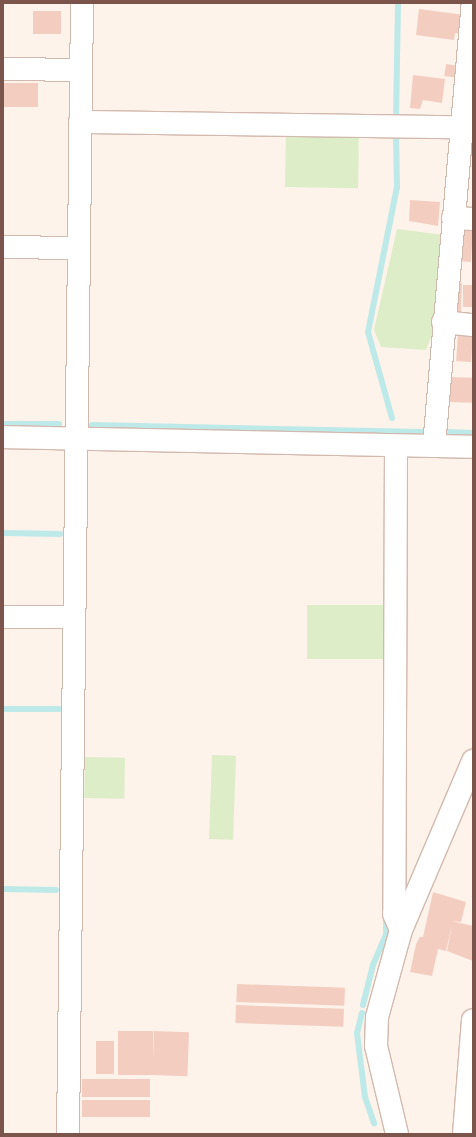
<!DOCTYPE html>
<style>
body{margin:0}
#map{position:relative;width:476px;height:1137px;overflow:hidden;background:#fdf3ea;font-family:"Fira Sans Condensed",sans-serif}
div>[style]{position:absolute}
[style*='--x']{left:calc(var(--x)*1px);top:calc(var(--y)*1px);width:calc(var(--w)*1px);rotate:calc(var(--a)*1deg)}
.green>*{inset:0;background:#dcedc7;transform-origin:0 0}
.stream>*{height:6px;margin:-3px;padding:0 3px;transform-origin:3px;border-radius:3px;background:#bde9e9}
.building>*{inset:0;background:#f4cdc1;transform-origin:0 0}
.roads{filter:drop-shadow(1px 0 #d2b9ae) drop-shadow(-1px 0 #d2b9ae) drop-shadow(0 1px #d2b9ae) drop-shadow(0 -1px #d2b9ae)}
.minor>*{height:22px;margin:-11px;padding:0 11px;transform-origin:11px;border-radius:11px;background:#fff}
span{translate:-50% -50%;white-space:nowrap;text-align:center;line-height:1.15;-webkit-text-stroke:4px #fff8f2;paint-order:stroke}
.frame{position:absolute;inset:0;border:4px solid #7b554b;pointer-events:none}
</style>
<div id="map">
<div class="green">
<i style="left:286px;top:130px;width:73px;height:57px;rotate:1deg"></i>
<i style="clip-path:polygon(397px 229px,444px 235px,435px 327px,426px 350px,381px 347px,374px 330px)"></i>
<i style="left:307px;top:605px;width:80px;height:54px"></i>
<i style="left:212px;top:755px;width:24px;height:84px;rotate:2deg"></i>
<i style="left:85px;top:757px;width:40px;height:41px;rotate:1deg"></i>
</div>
<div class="stream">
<i style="--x:396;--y:119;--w:116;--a:-89"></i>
<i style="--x:392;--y:418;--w:89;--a:-105.6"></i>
<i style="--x:368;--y:332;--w:148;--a:-78.7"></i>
<i style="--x:397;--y:187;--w:54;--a:-91.1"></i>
<i style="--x:3;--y:424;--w:56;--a:0"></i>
<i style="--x:92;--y:425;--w:331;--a:1.2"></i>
<i style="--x:447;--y:432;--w:26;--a:2"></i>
<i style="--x:3;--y:533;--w:57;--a:1"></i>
<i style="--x:3;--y:709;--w:56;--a:0"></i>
<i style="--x:3;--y:889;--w:53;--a:1.1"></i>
<i style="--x:363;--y:1005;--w:41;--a:-76"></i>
<i style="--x:373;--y:965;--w:34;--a:-67"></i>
<i style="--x:386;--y:934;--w:20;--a:-90"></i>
<i style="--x:362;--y:1013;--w:21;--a:104"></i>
<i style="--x:357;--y:1033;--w:64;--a:82.9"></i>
<i style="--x:365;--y:1097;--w:28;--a:71"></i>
</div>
<div class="building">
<i style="clip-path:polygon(419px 9px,465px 15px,462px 34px,455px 33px,454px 40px,416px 35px)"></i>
<i style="left:33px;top:11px;width:28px;height:23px"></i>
<i style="left:446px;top:64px;width:14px;height:12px;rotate:8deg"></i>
<i style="clip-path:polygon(413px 75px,445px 79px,442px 103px,423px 100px,420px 109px,410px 108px)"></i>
<i style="left:3px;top:83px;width:35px;height:24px"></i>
<i style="clip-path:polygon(410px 200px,440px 202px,438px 226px,409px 221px)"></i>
<i style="left:458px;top:230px;width:15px;height:31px;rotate:4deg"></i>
<i style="clip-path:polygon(455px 283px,462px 283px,461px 312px,453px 312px)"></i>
<i style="left:463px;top:285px;width:10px;height:22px"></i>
<i style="left:458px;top:334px;width:15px;height:27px;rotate:4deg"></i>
<i style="left:449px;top:377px;width:24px;height:25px;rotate:2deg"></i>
<i style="clip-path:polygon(433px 892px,466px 902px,461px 922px,452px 921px,473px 926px,473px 961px,447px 951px,452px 925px,446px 951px,438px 949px,432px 976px,410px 972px,416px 944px,420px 937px,423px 937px)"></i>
<i style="left:237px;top:984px;width:108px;height:18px;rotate:2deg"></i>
<i style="left:236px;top:1005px;width:108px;height:18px;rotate:2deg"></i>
<i style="left:118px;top:1031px;width:35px;height:44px"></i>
<i style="left:154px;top:1031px;width:35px;height:44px;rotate:2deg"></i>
<i style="left:96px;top:1041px;width:18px;height:33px"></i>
<i style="left:82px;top:1079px;width:68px;height:18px"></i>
<i style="left:82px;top:1100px;width:68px;height:17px"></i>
</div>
<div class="roads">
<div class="minor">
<i style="--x:3;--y:69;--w:78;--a:0.7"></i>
<i style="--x:80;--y:122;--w:381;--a:0.8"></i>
<i style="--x:453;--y:218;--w:20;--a:3"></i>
<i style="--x:3;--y:247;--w:75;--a:0.8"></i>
<i style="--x:443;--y:322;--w:30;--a:6"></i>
<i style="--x:3;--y:437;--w:470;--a:1.2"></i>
<i style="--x:396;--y:446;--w:468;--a:90.2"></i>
<i style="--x:394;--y:914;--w:17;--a:66"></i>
<i style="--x:434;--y:446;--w:445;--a:-85"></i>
<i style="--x:3;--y:617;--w:70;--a:0"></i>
<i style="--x:68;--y:1134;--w:1131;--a:-89.29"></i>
<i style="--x:397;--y:1134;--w:90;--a:-103.4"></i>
<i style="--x:376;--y:1046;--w:29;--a:-88"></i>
<i style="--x:377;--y:1017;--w:90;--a:-74.6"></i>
<i style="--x:401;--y:930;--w:184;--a:-66.9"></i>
<i style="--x:464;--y:1134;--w:114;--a:-85.5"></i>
</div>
</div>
<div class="frame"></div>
</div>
